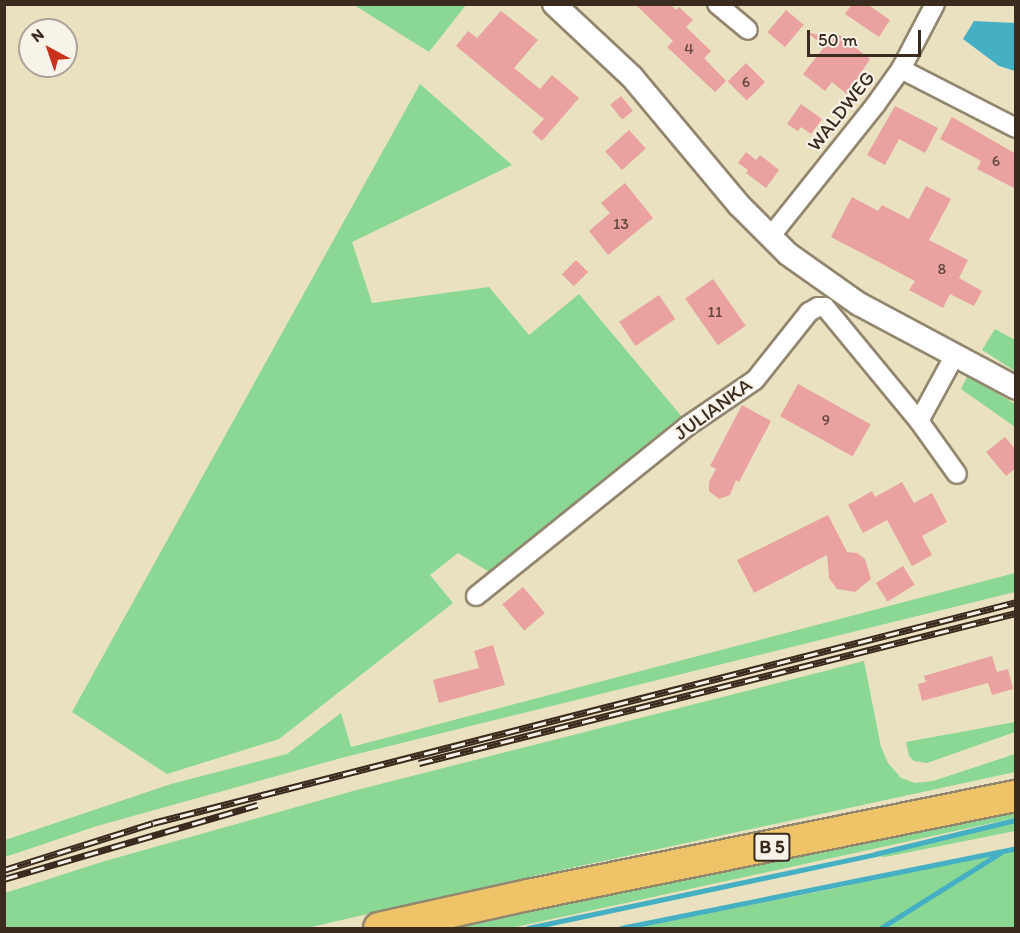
<!DOCTYPE html>
<style>
body{margin:0}
#map{position:relative;width:1020px;height:933px;overflow:hidden;background:#eae1c0;font-family:Itim,sans-serif}
div>[style]{position:absolute}
[style*='--x']{left:calc(var(--x)*1px);top:calc(var(--y)*1px);width:calc(var(--w)*1px);rotate:calc(var(--a)*1deg)}
.green>*{inset:0;background:#8bd895}
.water>*{inset:0;background:#45b0c4}
.stream>*{height:4.5px;margin:-2.25px;padding:0 2.25px;transform-origin:2.25px;border-radius:2.25px;background:#45b0c4}
.building>*{inset:0;background:#e9a2a0;transform-origin:0 0}
.roads{filter:drop-shadow(2px 0 #92866f) drop-shadow(-2px 0 #92866f) drop-shadow(0 2px #92866f) drop-shadow(0 -2px #92866f)}
.minor>*{height:18px;margin:-9px;padding:0 9px;transform-origin:9px;border-radius:9px;background:#fff}
.tertiary>*{height:22px;margin:-11px;padding:0 11px;transform-origin:11px;border-radius:11px;background:#fff}
.trunk>*{height:30px;margin:-15px;padding:0 15px;transform-origin:15px;border-radius:15px;background:#efc469}
.rail>*{height:7px;margin-top:-3.5px;transform-origin:0;background:repeating-linear-gradient(90deg,#f7f3e8 0 14px,#3b2a1e 0 28px);box-sizing:border-box;border-block:2px solid #3b2a1e}
span{translate:-50% -50%;white-space:nowrap;text-align:center;line-height:1.15;-webkit-text-stroke:4.5px #f7f3e8;paint-order:stroke}
.number-label{font-size:16px;color:#66483e}
.number-label span{-webkit-text-stroke-width:0}
.shield-label span{padding:2px 4px;background:#f7f3e8;border:2px solid;border-radius:4px;-webkit-text-stroke-width:0}
.shield-label{font-size:18px;color:#3b2a1e;font-weight:700}
.street-label{font-size:20px;color:#3b2a1e}
.frame{position:absolute;inset:0;border:6px solid #3b2a1e;pointer-events:none}
.north{position:absolute;left:18px;top:18px;width:60px;height:60px;box-sizing:border-box;background:#f7f3e8;border:2px solid #aca397;border-radius:50%;rotate:320deg;font-size:16px;font-weight:700;line-height:24px;text-align:center;color:#3b2a1e}
.north::after{content:'';display:block;margin:auto;width:21px;height:27px;background:#c8321e;clip-path:polygon(50% 0,100% 100%,50% 72%,0 100%)}
.scale{position:absolute;left:807px;top:30px;width:114px;height:27px;box-sizing:border-box;border:3px solid #3b2a1e;border-top:0;padding-left:8px;font-size:18px;line-height:21px;white-space:nowrap;color:#3b2a1e;-webkit-text-stroke:4px #f7f3e8;paint-order:stroke}
</style>
<div id="map">
<div class="green">
<i style="clip-path:polygon(354px 5px,354px 4px,466px 5px,429px 52px)"></i>
<i style="clip-path:polygon(420px 84px,512px 165px,352px 242px,372px 303px,489px 287px,529px 335px,579px 294px,683px 418px,491px 573px,458px 553px,430px 575px,453px 603px,279px 739px,167px 774px,72px 712px)"></i>
<i style="clip-path:polygon(995px 329px,1015px 340px,1015px 371px,982px 350px)"></i>
<i style="clip-path:polygon(968px 375px,1015px 404px,1015px 427px,961px 389px)"></i>
<i style="clip-path:polygon(1015px 573px,1015px 592px,345px 757px,97px 826px,5px 857px,5px 840px,171px 784px,287px 754px,341px 713px,351px 747px)"></i>
<i style="clip-path:polygon(864px 661px,881px 747px,888px 763px,901px 778px,915px 783px,933px 781px,1015px 754px,1015px 772px,529px 877px,307px 928px,5px 928px,5px 893px,105px 861px,353px 791px)"></i>
<i style="clip-path:polygon(1015px 722px,1015px 732px,927px 763px,914px 761px,909px 756px,906px 742px)"></i>
<i style="clip-path:polygon(1015px 806px,1015px 818px,511px 928px,438px 928px)"></i>
<i style="clip-path:polygon(1015px 823px,1015px 831px,885px 857px,876px 856px)"></i>
<i style="clip-path:polygon(1015px 850px,1015px 928px,885px 928px,1005px 853px)"></i>
<i style="clip-path:polygon(999px 853px,879px 928px,628px 928px,827px 890px)"></i>
</div>
<div class="water">
<i style="clip-path:polygon(974px 21px,1015px 23px,1015px 71px,999px 66px,963px 39px)"></i>
</div>
<div class="stream">
<i style="--x:528;--y:928;--w:355;--a:-12"></i>
<i style="--x:875;--y:854;--w:145;--a:-13.6"></i>
<i style="--x:621;--y:928;--w:403;--a:-11.4"></i>
<i style="--x:881;--y:928;--w:141;--a:-32.2"></i>
</div>
<div class="building">
<i style="clip-path:polygon(635px 4px,670px 4px,676px 10px,679px 7px,693px 20px,686px 27px,711px 51px,704px 58px,726px 81px,715px 92px,667px 47px,673px 41px)"></i>
<i style="clip-path:polygon(852px 4px,867px 4px,890px 20px,879px 37px,845px 14px)"></i>
<i style="left:786px;top:10px;width:23px;height:29px;rotate:40deg"></i>
<i style="clip-path:polygon(501px 11px,538px 40px,514px 68px,540px 89px,552px 75px,579px 98px,542px 141px,532px 132px,544px 119px,456px 46px,468px 31px,477px 38px)"></i>
<i style="clip-path:polygon(806px 32px,835px 39px,838px 34px,870px 59px,858px 77px,862px 80px,849px 96px,832px 82px,825px 91px,803px 74px,825px 46px)"></i>
<i style="left:746px;top:63px;width:27px;height:26px;rotate:45deg"></i>
<i style="left:621px;top:96px;width:19px;height:14px;rotate:51deg"></i>
<i style="clip-path:polygon(801px 104px,822px 119px,811px 134px,801px 127px,798px 131px,787px 124px)"></i>
<i style="clip-path:polygon(895px 106px,938px 128px,925px 153px,899px 139px,885px 165px,867px 155px)"></i>
<i style="clip-path:polygon(952px 117px,1016px 154px,1016px 189px,977px 169px,981px 161px,940px 139px)"></i>
<i style="left:629px;top:130px;width:25px;height:32px;rotate:48deg"></i>
<i style="clip-path:polygon(746px 152px,756px 160px,760px 155px,779px 170px,766px 188px,746px 173px,748px 170px,738px 163px)"></i>
<i style="clip-path:polygon(625px 183px,653px 218px,608px 255px,589px 231px,610px 213px,601px 203px)"></i>
<i style="clip-path:polygon(926px 186px,951px 199px,929px 240px,968px 260px,959px 278px,982px 291px,974px 306px,950px 294px,943px 308px,909px 290px,915px 281px,831px 237px,852px 197px,878px 211px,882px 205px,909px 219px)"></i>
<i style="left:576px;top:260px;width:17px;height:20px;rotate:45deg"></i>
<i style="left:713px;top:279px;width:57px;height:34px;rotate:55deg"></i>
<i style="left:659px;top:295px;width:29px;height:48px;rotate:56deg"></i>
<i style="left:798px;top:384px;width:83px;height:37px;rotate:29deg"></i>
<i style="clip-path:polygon(742px 405px,771px 421px,739px 482px,736px 480px,730px 495px,719px 499px,709px 491px,709px 482px,716px 469px,710px 466px)"></i>
<i style="clip-path:polygon(1005px 437px,1016px 450px,1016px 468px,1006px 476px,986px 452px)"></i>
<i style="clip-path:polygon(902px 482px,914px 503px,932px 493px,947px 522px,922px 536px,932px 555px,912px 566px,887px 520px,863px 533px,848px 505px,872px 491px,875px 497px)"></i>
<i style="clip-path:polygon(828px 515px,847px 552px,857px 553px,865px 559px,871px 579px,855px 592px,837px 589px,829px 578px,827px 555px,754px 593px,737px 560px)"></i>
<i style="left:903px;top:566px;width:22px;height:32px;rotate:58deg"></i>
<i style="left:523px;top:587px;width:34px;height:27px;rotate:50deg"></i>
<i style="clip-path:polygon(493px 645px,505px 685px,439px 703px,433px 680px,479px 668px,474px 651px)"></i>
<i style="clip-path:polygon(992px 656px,997px 672px,1008px 669px,1013px 689px,992px 695px,988px 683px,922px 701px,918px 684px,926px 682px,924px 676px)"></i>
</div>
<div class="roads">
<div class="minor">
<i style="--x:717;--y:4;--w:40;--a:40"></i>
<i style="--x:901;--y:69;--w:129;--a:27.2"></i>
<i style="--x:770;--y:237;--w:170;--a:-51.4"></i>
<i style="--x:876;--y:104;--w:43;--a:-54.5"></i>
<i style="--x:901;--y:69;--w:73;--a:-62.4"></i>
<i style="--x:919;--y:421;--w:65;--a:54.4"></i>
<i style="--x:476;--y:596;--w:270;--a:-38.8"></i>
<i style="--x:686;--y:427;--w:83;--a:-34.3"></i>
<i style="--x:755;--y:380;--w:87;--a:-51.5"></i>
<i style="--x:809;--y:312;--w:10;--a:-29"></i>
<i style="--x:818;--y:307;--w:7;--a:0"></i>
<i style="--x:825;--y:307;--w:148;--a:50.5"></i>
<i style="--x:919;--y:421;--w:75;--a:-61.4"></i>
</div>
<div class="tertiary">
<i style="--x:554;--y:4;--w:107;--a:43.1"></i>
<i style="--x:632;--y:77;--w:167;--a:50.1"></i>
<i style="--x:739;--y:205;--w:69;--a:45"></i>
<i style="--x:788;--y:254;--w:87;--a:35.2"></i>
<i style="--x:859;--y:304;--w:178;--a:28.1"></i>
</div>
<div class="trunk">
<i style="--x:379;--y:928;--w:153;--a:-12.5"></i>
<i style="--x:528;--y:895;--w:498;--a:-11.5"></i>
</div>
</div>
<div class="rail">
<i style="--x:419;--y:763;--w:616;--a:-14.1"></i>
<i style="--x:4;--y:870;--w:156;--a:-17.5"></i>
<i style="--x:153;--y:823;--w:891;--a:-14.36"></i>
<i style="--x:4;--y:879;--w:264;--a:-16.3"></i>
</div>
<div class="number-label">
<span style="left:689px;top:49px">4</span>
<span style="left:746px;top:82px">6</span>
<span style="left:996px;top:161px">6</span>
<span style="left:621px;top:224px">13</span>
<span style="left:942px;top:269px">8</span>
<span style="left:715px;top:312px">11</span>
<span style="left:826px;top:420px">9</span>
</div>
<div class="shield-label">
<span style="left:772px;top:847px">B 5</span>
</div>
<div class="street-label">
<span style="left:841px;top:111px;rotate:-52deg">WALDWEG</span>
<span style="left:713px;top:409px;rotate:-36deg">JULIANKA</span>
</div>
<div class="frame"></div>
<div class="north">N</div>
<div class="scale">50 m</div>
</div>
